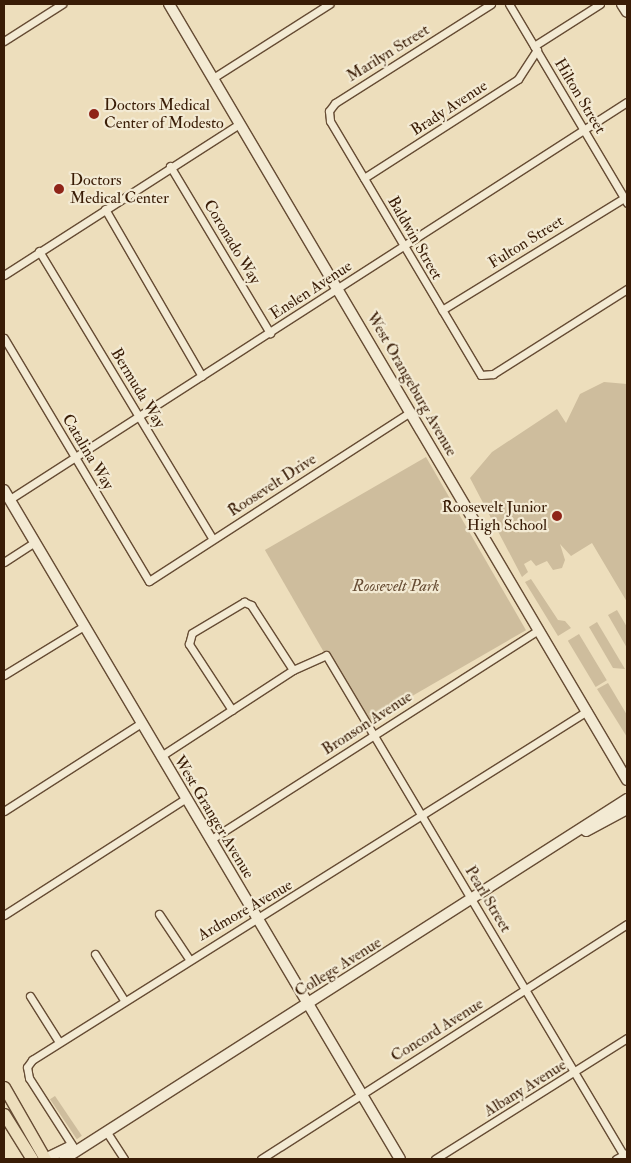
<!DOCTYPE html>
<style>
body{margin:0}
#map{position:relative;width:631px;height:1163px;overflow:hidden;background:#eddebc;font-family:"IM FELL Double Pica",serif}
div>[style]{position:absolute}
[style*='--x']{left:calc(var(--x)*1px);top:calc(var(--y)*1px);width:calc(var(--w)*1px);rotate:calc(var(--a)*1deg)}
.green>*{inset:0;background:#cebd9d;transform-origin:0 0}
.roads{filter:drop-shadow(1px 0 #664c34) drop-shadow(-1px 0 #664c34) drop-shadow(0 1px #664c34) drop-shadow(0 -1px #664c34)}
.street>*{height:7px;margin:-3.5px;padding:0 3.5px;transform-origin:3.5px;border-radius:3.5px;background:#f3ead3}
.secondary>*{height:10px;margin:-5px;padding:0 5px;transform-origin:5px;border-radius:5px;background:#f3ead3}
.primary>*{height:11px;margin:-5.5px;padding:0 5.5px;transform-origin:5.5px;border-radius:5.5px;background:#eddebc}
.dots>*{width:14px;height:14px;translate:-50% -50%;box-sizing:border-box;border:2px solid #f3ead3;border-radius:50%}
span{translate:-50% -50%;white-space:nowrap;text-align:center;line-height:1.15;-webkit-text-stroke:4.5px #f3ead3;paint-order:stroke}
.street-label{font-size:16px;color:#391c06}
.poi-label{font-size:16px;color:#391c06}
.left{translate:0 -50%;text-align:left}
.right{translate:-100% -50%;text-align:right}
.park-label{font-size:16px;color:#664c33;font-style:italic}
.frame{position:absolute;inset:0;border:5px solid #391c06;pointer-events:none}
</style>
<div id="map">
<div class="green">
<i style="clip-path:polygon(604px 382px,627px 384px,627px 602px,592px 543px,571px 556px,560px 544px,565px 560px,562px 568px,553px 570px,547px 561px,536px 566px,531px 560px,524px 564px,528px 572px,522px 577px,470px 478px,492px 452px,557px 409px,566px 423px,580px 394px)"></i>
<i style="left:426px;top:457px;width:200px;height:186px;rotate:60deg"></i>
<i style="clip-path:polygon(531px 579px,558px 620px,565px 621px,571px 628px,558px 636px,525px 582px)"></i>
<i style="clip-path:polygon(617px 610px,627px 627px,627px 648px,608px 615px)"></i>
<i style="clip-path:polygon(597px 622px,625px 669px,613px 668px,589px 627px)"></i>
<i style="left:579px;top:634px;width:54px;height:13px;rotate:59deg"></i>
<i style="clip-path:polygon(608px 683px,627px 715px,627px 737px,597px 689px)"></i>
<i style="left:55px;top:1096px;width:48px;height:6px;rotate:56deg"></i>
</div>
<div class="roads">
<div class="street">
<i style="--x:491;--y:4;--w:185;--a:147.6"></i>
<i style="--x:335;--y:103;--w:10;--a:127"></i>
<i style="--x:329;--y:111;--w:10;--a:84"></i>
<i style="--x:330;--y:121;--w:295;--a:59.3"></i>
<i style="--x:481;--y:375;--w:12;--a:-5"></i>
<i style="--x:493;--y:374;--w:159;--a:-32.4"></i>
<i style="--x:509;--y:4;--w:231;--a:59.3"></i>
<i style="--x:4;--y:41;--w:69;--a:-32.5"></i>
<i style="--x:534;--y:46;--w:78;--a:-32.5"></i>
<i style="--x:213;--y:78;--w:138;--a:-32.5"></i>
<i style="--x:170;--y:166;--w:195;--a:59.1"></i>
<i style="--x:364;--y:178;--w:183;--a:-32.7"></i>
<i style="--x:518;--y:79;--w:35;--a:-57"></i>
<i style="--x:105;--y:209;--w:193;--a:59.9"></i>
<i style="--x:39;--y:251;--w:336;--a:58.9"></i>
<i style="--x:4;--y:275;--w:279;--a:-32.7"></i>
<i style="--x:442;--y:310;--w:214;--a:-31.6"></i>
<i style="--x:4;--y:338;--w:283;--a:59.2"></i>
<i style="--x:149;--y:581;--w:311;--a:-32.9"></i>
<i style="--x:10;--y:499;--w:734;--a:-32.76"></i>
<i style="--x:4;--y:562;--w:37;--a:-33"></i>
<i style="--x:4;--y:675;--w:94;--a:-31.5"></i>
<i style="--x:232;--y:710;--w:79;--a:-123.1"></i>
<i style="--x:189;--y:644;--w:11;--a:-75"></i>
<i style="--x:192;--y:633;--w:61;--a:-30.8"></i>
<i style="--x:244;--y:602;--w:8;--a:23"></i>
<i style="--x:251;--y:605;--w:77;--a:57.1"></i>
<i style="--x:161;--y:756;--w:158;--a:-33.1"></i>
<i style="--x:293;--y:670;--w:36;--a:-24"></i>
<i style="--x:326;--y:655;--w:587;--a:59.24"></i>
<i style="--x:4;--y:811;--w:163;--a:-32.7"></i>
<i style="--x:210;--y:840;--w:390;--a:-32.6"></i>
<i style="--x:159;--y:914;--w:54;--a:56.3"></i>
<i style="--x:4;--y:915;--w:215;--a:-32.7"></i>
<i style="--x:95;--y:954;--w:54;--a:57.8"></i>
<i style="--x:30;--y:996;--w:54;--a:57.8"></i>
<i style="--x:106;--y:1131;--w:33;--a:57"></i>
<i style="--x:74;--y:1148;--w:83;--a:-122.7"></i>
<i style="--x:29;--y:1078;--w:11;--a:-100"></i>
<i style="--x:27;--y:1067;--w:9;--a:-54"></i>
<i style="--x:32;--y:1060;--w:656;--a:-32.16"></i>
<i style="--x:261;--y:1159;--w:435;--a:-32.7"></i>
<i style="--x:435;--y:1159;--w:227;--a:-32.2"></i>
<i style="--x:616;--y:1159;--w:13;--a:-29"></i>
</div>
<div class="secondary">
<i style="--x:169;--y:4;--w:901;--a:59.45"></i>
<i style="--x:622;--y:4;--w:9;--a:58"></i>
<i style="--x:4;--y:490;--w:777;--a:59.38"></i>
<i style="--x:586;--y:831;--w:47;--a:-28.2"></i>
<i style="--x:45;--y:1159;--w:28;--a:-26"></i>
<i style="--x:64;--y:1159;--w:668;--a:-32.6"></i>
</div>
<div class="primary">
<i style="--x:4;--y:1087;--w:83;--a:60.3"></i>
<i style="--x:4;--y:1114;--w:53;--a:58.1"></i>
</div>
</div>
<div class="dots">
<i style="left:94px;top:114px;background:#8f2418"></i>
<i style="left:59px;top:189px;background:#8f2418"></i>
<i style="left:557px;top:516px;background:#8f2418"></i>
</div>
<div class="street-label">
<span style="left:388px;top:53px;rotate:-32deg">Marilyn Street</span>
<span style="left:580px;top:96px;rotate:59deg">Hilton Street</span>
<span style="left:449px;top:108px;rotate:-33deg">Brady Avenue</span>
<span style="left:415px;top:238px;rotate:60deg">Baldwin Street</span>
<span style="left:232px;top:242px;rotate:59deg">Coronado Way</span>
<span style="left:526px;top:242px;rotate:-32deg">Fulton Street</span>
<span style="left:311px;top:290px;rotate:-33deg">Enslen Avenue</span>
<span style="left:412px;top:384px;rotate:60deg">West Orangeburg Avenue</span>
<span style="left:138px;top:388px;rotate:59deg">Bermuda Way</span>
<span style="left:88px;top:452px;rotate:59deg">Catalina Way</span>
<span style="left:272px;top:485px;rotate:-33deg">Roosevelt Drive</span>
<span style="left:367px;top:723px;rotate:-33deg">Bronson Avenue</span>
<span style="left:214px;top:817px;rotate:59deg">West Granger Avenue</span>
<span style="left:488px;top:899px;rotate:59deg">Pearl Street</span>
<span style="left:245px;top:910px;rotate:-30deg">Ardmore Avenue</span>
<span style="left:338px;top:967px;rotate:-32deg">College Avenue</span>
<span style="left:437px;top:1030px;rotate:-32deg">Concord Avenue</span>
<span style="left:525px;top:1088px;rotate:-32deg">Albany Avenue</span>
</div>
<div class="poi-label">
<span class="left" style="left:104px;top:114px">Doctors Medical<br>Center of Modesto</span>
<span class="left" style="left:70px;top:189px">Doctors<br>Medical Center</span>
<span class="right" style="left:547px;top:516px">Roosevelt Junior<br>High School</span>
</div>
<div class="park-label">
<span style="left:396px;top:586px">Roosevelt Park</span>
</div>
<div class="frame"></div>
</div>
